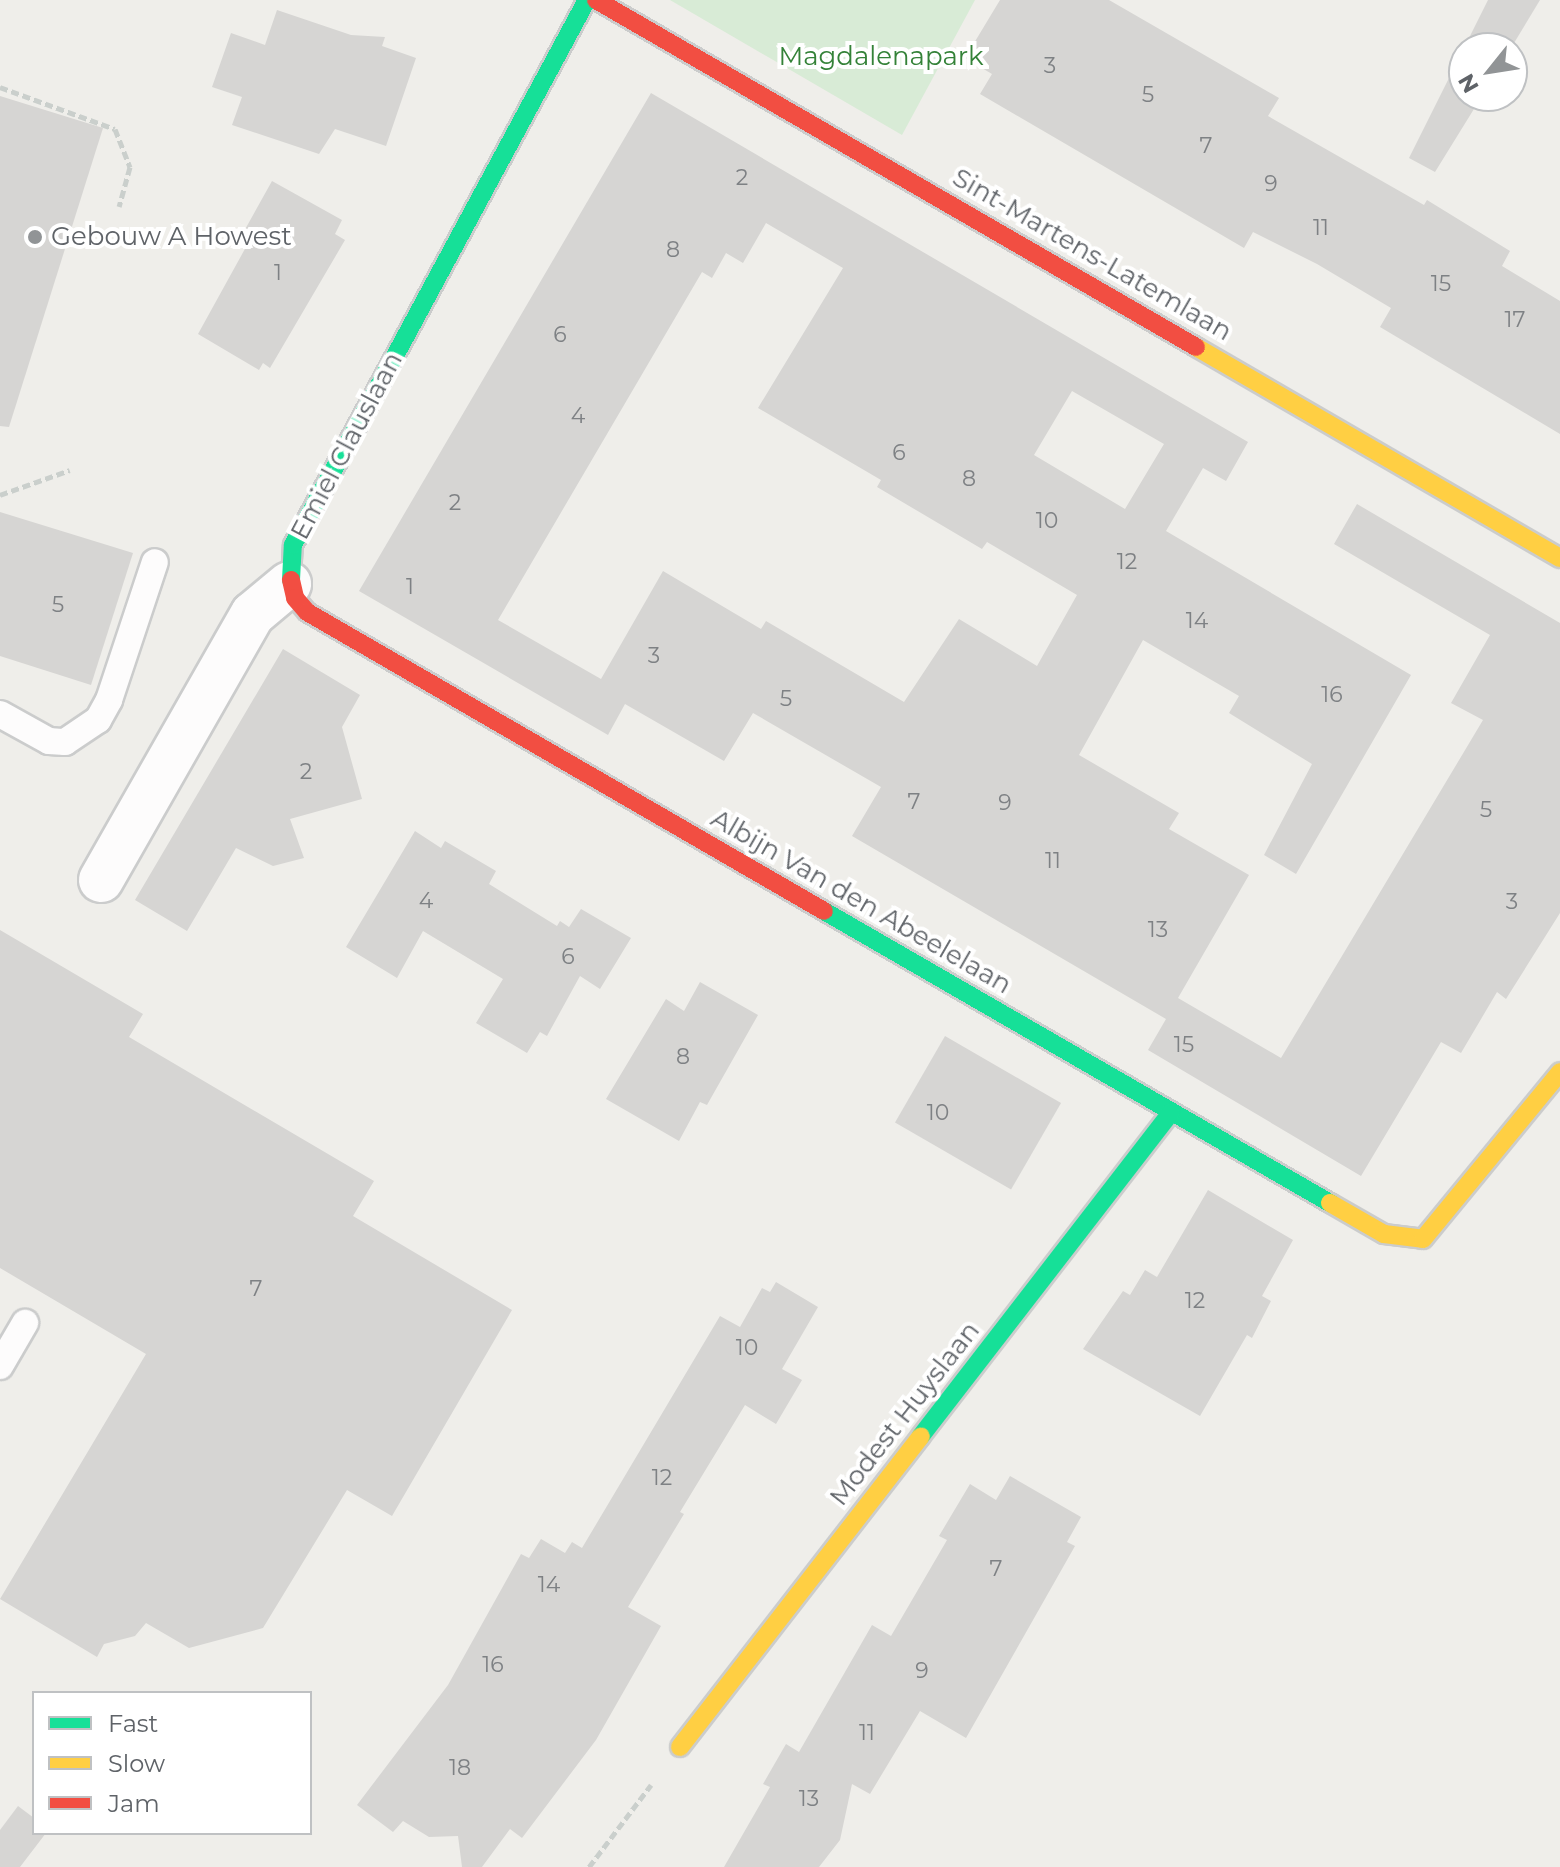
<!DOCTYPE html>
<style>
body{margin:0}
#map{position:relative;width:1560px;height:1867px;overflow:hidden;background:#efeeea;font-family:Montserrat,sans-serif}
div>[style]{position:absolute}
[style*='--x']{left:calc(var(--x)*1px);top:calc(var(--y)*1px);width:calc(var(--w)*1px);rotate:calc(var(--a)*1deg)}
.green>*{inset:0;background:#d8ebd6}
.building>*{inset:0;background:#d6d5d3;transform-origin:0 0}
.path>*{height:5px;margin-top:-2.5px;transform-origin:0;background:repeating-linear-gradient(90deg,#cacfcc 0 8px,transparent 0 12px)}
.roads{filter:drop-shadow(2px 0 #cbcccc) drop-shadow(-2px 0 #cbcccc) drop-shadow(0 2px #cbcccc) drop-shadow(0 -2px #cbcccc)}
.lane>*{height:26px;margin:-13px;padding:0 13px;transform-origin:13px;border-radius:13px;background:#fdfcfc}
.street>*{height:44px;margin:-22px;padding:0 22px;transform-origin:22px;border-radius:22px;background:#fdfcfc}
.fast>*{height:18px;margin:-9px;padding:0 9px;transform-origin:9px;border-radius:9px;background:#16e098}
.slow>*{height:18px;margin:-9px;padding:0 9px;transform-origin:9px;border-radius:9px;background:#ffcf43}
.jam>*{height:18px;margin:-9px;padding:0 9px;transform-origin:9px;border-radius:9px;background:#f24e42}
.dots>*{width:22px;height:22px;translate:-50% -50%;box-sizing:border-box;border:4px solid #fff;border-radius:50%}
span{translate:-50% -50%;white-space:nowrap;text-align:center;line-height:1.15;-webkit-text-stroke:8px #fff;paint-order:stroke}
.number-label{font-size:22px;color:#7e8184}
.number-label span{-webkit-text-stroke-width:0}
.park-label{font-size:26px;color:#348238}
.poi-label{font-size:26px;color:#5f6368}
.left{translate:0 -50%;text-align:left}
.street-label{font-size:26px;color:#5f6368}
.legend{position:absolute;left:32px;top:1691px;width:280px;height:144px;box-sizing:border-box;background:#fff;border:2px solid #bfc1c3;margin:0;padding:10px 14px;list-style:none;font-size:24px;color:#5f6368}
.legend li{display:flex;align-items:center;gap:16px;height:40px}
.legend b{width:40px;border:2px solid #bfc1c3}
.north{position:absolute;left:1448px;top:32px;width:80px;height:80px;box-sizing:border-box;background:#fff;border:2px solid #bfc1c3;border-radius:50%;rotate:240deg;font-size:22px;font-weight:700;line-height:32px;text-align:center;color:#5f6368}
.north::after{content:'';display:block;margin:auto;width:28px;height:36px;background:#919496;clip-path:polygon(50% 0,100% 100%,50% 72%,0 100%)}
</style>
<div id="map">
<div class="green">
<i style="clip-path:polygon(670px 0,975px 0,902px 135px)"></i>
</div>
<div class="building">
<i style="clip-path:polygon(1000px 0,1109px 0,1279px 98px,1268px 116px,1424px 205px,1427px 200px,1510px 251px,1502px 266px,1560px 301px,1560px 434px,1380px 327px,1391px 308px,1317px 264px,1253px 232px,1244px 248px,980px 94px,992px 74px,965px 58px)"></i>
<i style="clip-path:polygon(1488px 0,1540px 0,1511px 48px,1464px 48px)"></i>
<i style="clip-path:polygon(277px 10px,351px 35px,385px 37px,382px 46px,416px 58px,386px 146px,335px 129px,319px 154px,232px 125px,242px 97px,212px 87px,231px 33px,265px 45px)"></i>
<i style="clip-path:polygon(1464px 48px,1464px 96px,1482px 96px,1435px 172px,1409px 158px)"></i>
<i style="clip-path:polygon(evenodd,651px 93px,1248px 442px,1226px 481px,1203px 468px,1166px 531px,1411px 675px,1296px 874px,1264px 855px,1312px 764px,1229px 713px,1239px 696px,1143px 640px,1079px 755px,1179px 813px,1169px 829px,1249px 875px,1178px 998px,1281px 1058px,1483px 720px,1451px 703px,1490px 635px,1334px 544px,1357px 504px,1560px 623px,1560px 913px,1506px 999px,1497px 992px,1461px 1053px,1441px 1042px,1361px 1176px,1148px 1050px,1166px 1019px,852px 836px,881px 787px,753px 713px,724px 761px,625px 704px,608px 735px,359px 591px,651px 93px,766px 223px,843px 268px,758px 408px,881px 480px,877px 487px,982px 549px,987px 542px,1077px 595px,1037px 666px,959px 619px,904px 702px,766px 621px,761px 629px,663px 571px,601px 679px,498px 620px,702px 272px,712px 278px,726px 253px,743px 263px,766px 223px,651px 93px,1072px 391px,1164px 444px,1125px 509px,1034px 455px,1072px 391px)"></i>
<i style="clip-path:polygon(0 96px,103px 128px,9px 427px,0 426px)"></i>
<i style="clip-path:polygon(272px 181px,342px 220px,335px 234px,345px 240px,270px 368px,263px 363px,259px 370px,198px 334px,246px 247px,238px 242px)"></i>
<i style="clip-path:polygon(0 512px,133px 553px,91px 685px,0 656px)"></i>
<i style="clip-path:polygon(283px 649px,360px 695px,342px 727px,362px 799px,290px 819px,304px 858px,273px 866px,236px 848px,187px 931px,135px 900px)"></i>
<i style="clip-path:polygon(415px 831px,441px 848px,445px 841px,496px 871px,489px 884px,557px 926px,560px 921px,569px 927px,581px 909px,631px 938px,600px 989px,580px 976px,547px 1036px,540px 1032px,527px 1053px,476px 1023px,503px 979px,423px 931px,397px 978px,346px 947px)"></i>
<i style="clip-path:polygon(0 930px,143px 1014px,129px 1037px,374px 1181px,353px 1216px,512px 1310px,392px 1516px,347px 1490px,263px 1628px,189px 1648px,146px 1623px,135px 1636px,104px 1644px,97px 1657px,0 1599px,146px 1354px,0 1268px)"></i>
<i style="clip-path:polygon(700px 982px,758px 1015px,707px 1105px,700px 1102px,679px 1141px,606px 1099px,666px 999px,684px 1011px)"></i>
<i style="left:945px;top:1036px;width:134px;height:100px;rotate:30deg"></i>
<i style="clip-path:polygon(1208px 1190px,1293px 1240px,1262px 1296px,1271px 1301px,1252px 1338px,1247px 1335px,1200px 1416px,1083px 1349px,1123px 1291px,1130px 1295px,1145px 1270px,1157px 1277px)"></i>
<i style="clip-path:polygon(776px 1282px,818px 1307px,782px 1369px,802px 1380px,776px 1424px,745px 1405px,680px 1512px,684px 1514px,628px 1607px,661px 1626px,596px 1740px,522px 1838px,510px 1829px,482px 1867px,462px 1867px,458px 1836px,429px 1837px,403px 1821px,393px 1832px,357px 1805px,448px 1685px,521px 1554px,529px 1558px,541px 1539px,565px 1553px,572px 1542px,582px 1548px,720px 1316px,740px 1327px,762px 1288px,770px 1292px)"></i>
<i style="clip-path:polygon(1010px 1476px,1081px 1517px,1067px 1542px,1075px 1546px,966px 1738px,920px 1711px,870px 1794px,852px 1784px,840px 1840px,819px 1867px,724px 1867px,770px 1787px,763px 1784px,786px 1744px,799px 1752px,872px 1625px,891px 1636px,947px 1540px,939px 1536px,970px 1484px,996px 1500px)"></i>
<i style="clip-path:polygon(18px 1806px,34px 1818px,34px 1833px,46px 1833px,20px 1867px,0 1867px,0 1830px)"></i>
</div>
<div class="path">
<i style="--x:0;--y:87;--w:122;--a:20.1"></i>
<i style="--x:115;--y:129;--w:41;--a:68.5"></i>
<i style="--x:130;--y:167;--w:41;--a:105.4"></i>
<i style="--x:0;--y:495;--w:74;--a:-19.7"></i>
<i style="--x:589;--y:1867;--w:103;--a:-52.9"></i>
</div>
<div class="roads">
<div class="lane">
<i style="--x:0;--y:714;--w:56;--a:28.9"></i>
<i style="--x:49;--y:741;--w:16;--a:4"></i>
<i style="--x:65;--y:742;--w:40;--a:-34"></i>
<i style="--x:98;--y:720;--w:23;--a:-61"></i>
<i style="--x:109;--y:700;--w:145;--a:-71.6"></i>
<i style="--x:0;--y:1366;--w:50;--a:-59.8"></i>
</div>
<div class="street">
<i style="--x:101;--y:880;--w:306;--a:-60.3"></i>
<i style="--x:253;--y:614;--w:47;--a:-39.8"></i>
</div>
<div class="fast">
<i style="--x:291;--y:580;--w:35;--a:-87"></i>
<i style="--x:293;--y:545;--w:619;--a:-61.66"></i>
<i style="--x:824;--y:911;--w:584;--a:29.99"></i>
<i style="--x:921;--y:1436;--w:409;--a:-52.3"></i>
</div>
<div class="slow">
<i style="--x:1196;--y:347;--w:421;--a:30.1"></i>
<i style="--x:1330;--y:1203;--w:62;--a:29.9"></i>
<i style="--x:1384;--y:1234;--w:39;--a:7"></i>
<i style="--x:1423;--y:1239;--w:216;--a:-50.6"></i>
<i style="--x:680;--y:1747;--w:393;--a:-52.2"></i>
</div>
<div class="jam">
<i style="--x:596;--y:0;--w:693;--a:30.04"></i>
<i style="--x:291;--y:580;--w:18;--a:77"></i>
<i style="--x:295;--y:598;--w:18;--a:49"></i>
<i style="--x:307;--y:612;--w:597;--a:30.04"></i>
</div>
</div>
<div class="dots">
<i style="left:35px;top:237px;background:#919496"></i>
</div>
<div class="number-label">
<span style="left:1050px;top:66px">3</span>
<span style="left:1148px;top:95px">5</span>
<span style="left:1206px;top:146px">7</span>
<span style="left:742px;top:178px">2</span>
<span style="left:1271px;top:184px">9</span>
<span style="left:1321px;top:228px">11</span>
<span style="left:673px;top:250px">8</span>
<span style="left:278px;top:273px">1</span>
<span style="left:1441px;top:284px">15</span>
<span style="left:1515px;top:320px">17</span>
<span style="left:560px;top:335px">6</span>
<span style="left:578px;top:416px">4</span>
<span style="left:899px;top:453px">6</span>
<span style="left:969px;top:479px">8</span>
<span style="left:455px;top:503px">2</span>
<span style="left:1047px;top:521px">10</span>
<span style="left:1127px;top:562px">12</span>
<span style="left:410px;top:587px">1</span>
<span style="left:58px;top:605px">5</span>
<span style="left:1197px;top:621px">14</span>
<span style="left:654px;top:656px">3</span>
<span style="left:1332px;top:695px">16</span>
<span style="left:786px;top:699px">5</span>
<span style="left:306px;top:772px">2</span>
<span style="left:914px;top:802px">7</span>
<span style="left:1005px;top:803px">9</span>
<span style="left:1486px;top:810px">5</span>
<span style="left:1053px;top:861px">11</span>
<span style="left:426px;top:901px">4</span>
<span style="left:1512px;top:902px">3</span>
<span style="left:1158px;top:930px">13</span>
<span style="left:568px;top:957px">6</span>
<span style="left:1184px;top:1045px">15</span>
<span style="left:683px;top:1057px">8</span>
<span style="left:938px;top:1113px">10</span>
<span style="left:256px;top:1289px">7</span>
<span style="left:1195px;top:1301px">12</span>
<span style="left:747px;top:1348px">10</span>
<span style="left:662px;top:1478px">12</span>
<span style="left:996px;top:1569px">7</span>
<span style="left:549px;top:1585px">14</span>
<span style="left:493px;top:1665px">16</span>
<span style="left:922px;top:1671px">9</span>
<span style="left:867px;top:1733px">11</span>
<span style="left:460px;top:1768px">18</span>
<span style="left:809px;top:1799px">13</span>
</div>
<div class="park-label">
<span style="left:881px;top:57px">Magdalenapark</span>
</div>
<div class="poi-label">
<span class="left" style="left:51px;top:237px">Gebouw A Howest</span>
</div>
<div class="street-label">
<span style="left:1092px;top:255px;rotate:30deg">Sint-Martens-Latemlaan</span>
<span style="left:347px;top:446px;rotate:-62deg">Emiel Clauslaan</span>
<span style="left:861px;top:902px;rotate:30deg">Albijn Van den Abeelelaan</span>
<span style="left:905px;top:1414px;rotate:-52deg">Modest Huyslaan</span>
</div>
<ul class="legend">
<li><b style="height:10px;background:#16e098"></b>Fast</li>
<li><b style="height:10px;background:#ffcf43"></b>Slow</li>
<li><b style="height:10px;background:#f24e42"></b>Jam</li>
</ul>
<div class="north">N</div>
</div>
